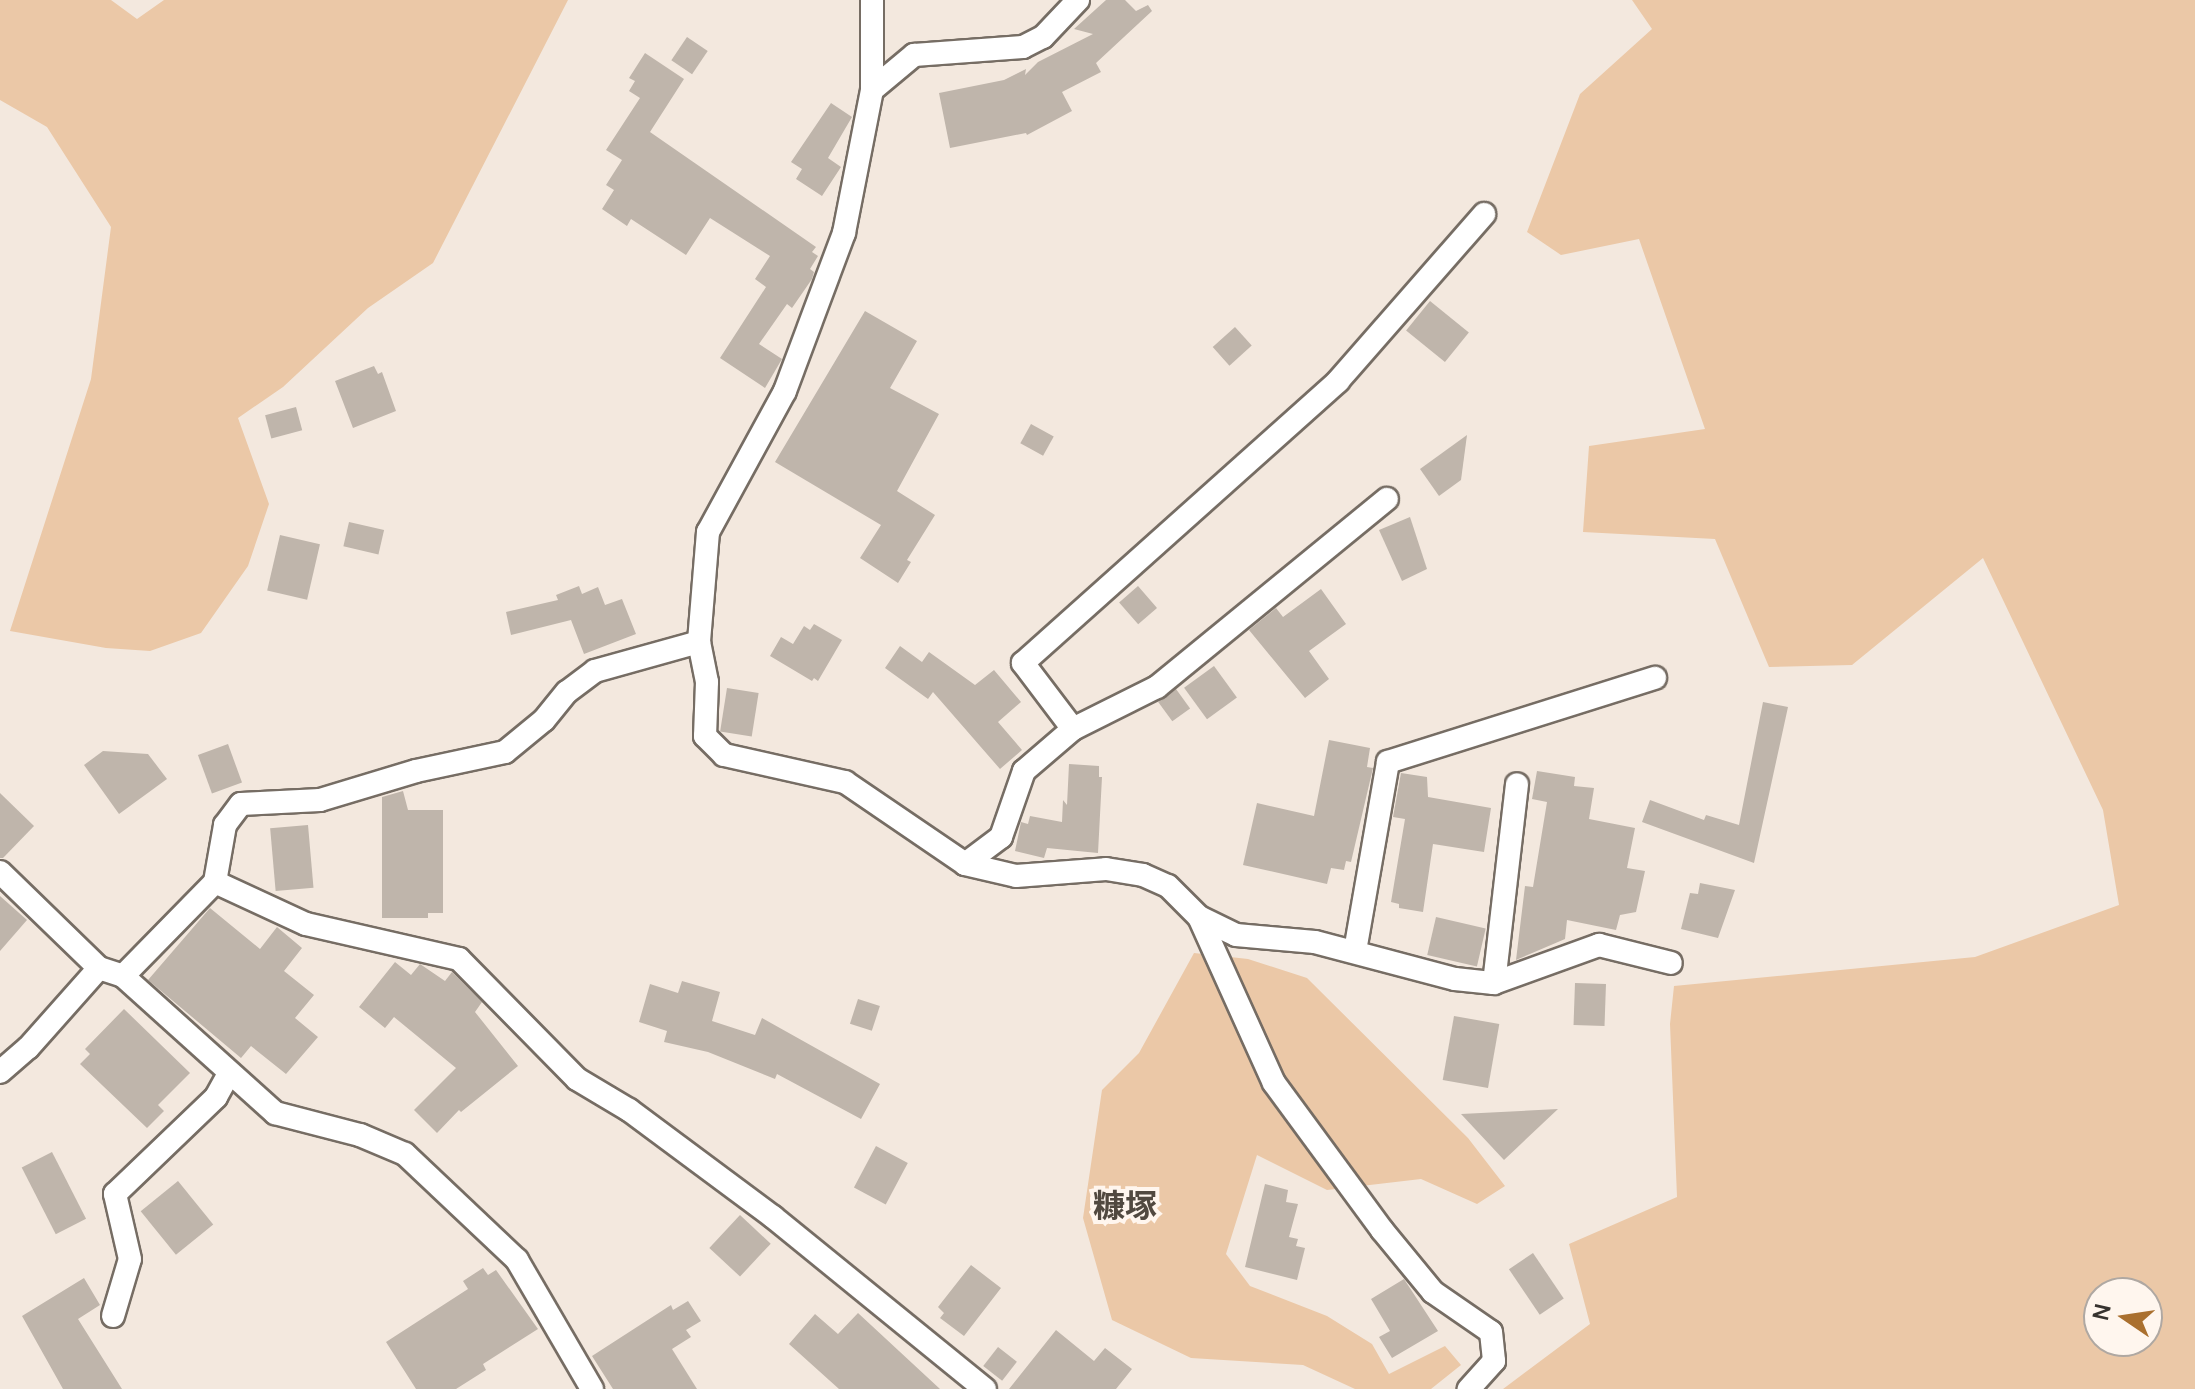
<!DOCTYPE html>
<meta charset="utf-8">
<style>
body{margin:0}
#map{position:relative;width:2195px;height:1389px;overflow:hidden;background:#f3e8de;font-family:Manrope,"Noto Sans JP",sans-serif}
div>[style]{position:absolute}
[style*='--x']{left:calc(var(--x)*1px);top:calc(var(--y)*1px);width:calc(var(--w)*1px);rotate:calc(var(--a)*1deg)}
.green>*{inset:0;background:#ebc8a7}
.building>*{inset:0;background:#bfb5ab;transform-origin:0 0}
.roads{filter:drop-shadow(2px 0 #766d64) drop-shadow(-2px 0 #766d64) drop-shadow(0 2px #766d64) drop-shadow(0 -2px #766d64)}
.street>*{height:22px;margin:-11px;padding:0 11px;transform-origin:11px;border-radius:11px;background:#fff}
span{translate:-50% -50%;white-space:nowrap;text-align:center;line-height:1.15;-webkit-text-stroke:8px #fff6ee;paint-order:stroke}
.quarter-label{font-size:32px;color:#514940;font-weight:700}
.north{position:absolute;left:2083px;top:1277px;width:80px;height:80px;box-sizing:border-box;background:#fff6ee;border:2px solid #afa8a2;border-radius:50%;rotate:283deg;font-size:22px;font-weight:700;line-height:32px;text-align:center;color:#37332f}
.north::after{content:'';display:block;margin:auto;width:28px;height:36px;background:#aa702f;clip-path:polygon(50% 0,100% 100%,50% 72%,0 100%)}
</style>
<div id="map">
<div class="green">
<i style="clip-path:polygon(0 0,111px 0,137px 19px,164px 0,568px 0,433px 263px,368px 308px,283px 387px,238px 418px,269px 504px,248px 566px,201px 633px,150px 651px,106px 648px,10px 631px,91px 379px,111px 227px,47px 127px,0 100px)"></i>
<i style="clip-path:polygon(evenodd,1632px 0,2195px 0,2195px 1389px,1503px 1389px,1590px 1324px,1569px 1244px,1677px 1197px,1670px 1024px,1674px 986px,1975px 957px,2119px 905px,2103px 810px,1983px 558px,1852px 665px,1769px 667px,1715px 539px,1583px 532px,1589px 446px,1705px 429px,1639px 239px,1561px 255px,1527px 232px,1580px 94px,1652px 29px,1632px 0,2099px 1293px,2147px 1293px,2147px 1341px,2099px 1341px,2099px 1293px)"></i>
<i style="clip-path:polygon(1194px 953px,1248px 959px,1307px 978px,1468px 1138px,1505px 1186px,1477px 1204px,1421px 1179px,1327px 1190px,1257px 1155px,1226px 1254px,1250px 1286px,1327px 1316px,1372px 1344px,1389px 1374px,1445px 1346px,1461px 1365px,1431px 1389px,1355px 1389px,1303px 1365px,1191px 1358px,1112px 1320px,1083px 1218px,1102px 1090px,1139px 1053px)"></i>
</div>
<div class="building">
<i style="clip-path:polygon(1106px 0,1125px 0,1136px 11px,1148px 5px,1152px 11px,1096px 63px,1101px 72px,1062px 92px,1072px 111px,1027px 135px,1026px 133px,950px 148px,939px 93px,1004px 80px,1026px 69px,1025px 75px,1038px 62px,1093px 34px,1074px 29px)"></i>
<i style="left:687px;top:37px;width:25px;height:28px;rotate:34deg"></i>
<i style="clip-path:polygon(645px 53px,684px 79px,650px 132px,816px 247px,812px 252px,818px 256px,810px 269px,814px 272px,812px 279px,792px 308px,787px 304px,759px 344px,782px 359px,765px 388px,720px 358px,766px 287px,755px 279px,770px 256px,710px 218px,686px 255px,631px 219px,627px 226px,602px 209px,614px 190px,606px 185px,622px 160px,606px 150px,640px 98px,629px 91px,635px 81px,629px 78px)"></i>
<i style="clip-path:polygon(831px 103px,852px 117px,828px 158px,841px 167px,822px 196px,796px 179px,802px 169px,791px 162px)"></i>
<i style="left:1430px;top:301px;width:50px;height:38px;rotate:39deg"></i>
<i style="clip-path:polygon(865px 311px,917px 341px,890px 388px,939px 414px,897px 491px,935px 515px,907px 560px,911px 562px,898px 583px,860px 558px,881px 525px,775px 462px)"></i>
<i style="left:1235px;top:327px;width:25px;height:30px;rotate:48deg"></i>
<i style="clip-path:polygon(374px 366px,378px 374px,382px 372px,396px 411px,353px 428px,335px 381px)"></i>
<i style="left:296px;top:407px;width:24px;height:32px;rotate:75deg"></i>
<i style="left:1031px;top:424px;width:26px;height:22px;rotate:29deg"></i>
<i style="clip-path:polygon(1467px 435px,1461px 480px,1439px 496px,1420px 469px)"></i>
<i style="clip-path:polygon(1410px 517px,1427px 569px,1402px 581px,1379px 530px)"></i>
<i style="left:349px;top:522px;width:36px;height:25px;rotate:13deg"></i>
<i style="left:280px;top:535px;width:41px;height:57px;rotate:13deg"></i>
<i style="clip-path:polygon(579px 586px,582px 594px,598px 587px,605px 605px,622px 599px,636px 634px,584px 654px,571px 620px,511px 635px,506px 612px,558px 600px,556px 595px)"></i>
<i style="left:1138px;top:586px;width:29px;height:25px;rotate:49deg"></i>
<i style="clip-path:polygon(1321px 589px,1346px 624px,1309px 651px,1329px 679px,1305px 698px,1249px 630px,1276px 608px,1283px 617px)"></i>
<i style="clip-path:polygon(814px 624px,842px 640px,818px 681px,814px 678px,812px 681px,770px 656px,781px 637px,793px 644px,804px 626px,810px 630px)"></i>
<i style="clip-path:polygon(900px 646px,922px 662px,929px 652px,975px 685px,994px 670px,1021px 702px,998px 722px,1022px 750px,1000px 769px,933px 692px,928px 699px,885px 668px)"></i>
<i style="left:1214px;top:666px;width:39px;height:37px;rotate:54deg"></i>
<i style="left:727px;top:688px;width:32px;height:44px;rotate:9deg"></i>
<i style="left:1176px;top:689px;width:24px;height:22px;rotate:54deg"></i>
<i style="clip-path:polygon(1763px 702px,1788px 707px,1754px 863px,1642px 822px,1650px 800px,1704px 820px,1706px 815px,1739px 825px)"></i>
<i style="clip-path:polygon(1329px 740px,1370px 748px,1367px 767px,1373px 768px,1351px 862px,1346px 861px,1344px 870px,1331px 868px,1327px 884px,1243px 865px,1257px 803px,1314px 816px)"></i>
<i style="left:228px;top:744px;width:41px;height:32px;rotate:70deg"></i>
<i style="clip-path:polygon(103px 751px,148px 754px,167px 779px,119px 814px,84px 765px)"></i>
<i style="clip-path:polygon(1069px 764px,1099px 766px,1099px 777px,1102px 777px,1098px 853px,1047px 848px,1044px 858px,1015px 851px,1021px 822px,1028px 824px,1030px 816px,1062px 822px,1063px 800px,1067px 805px)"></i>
<i style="clip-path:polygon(1537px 771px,1575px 777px,1574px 786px,1594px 788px,1589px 819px,1635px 828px,1627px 868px,1645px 871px,1636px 912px,1620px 915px,1616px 930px,1567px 920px,1565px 939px,1516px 960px,1525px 886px,1533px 887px,1547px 802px,1532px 799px)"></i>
<i style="clip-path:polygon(1401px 773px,1427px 777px,1428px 797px,1491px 808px,1484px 852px,1433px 844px,1423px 912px,1399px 908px,1399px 904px,1391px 902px,1405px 819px,1393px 817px)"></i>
<i style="clip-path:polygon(403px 791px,408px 810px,443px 810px,443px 913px,428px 913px,428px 918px,382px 918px,382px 797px)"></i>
<i style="clip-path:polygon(0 793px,34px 826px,3px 858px,0 858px)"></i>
<i style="left:308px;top:825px;width:63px;height:38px;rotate:85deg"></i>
<i style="clip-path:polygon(1700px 883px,1735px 890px,1718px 938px,1681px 929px,1690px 893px,1698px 894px)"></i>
<i style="clip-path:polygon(0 896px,27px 920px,0 951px)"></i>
<i style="clip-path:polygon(210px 908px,260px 949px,277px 927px,302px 948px,284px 971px,314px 995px,295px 1018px,318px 1037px,286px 1074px,251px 1046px,241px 1058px,148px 980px)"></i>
<i style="left:1436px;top:917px;width:51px;height:39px;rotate:13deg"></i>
<i style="clip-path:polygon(395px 962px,411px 975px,420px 964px,445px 981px,452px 972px,482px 1002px,475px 1012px,518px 1066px,461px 1112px,459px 1110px,437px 1133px,414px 1110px,456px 1068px,394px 1017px,385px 1028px,359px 1007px)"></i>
<i style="clip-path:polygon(682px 981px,720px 992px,712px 1021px,755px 1035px,762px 1018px,880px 1084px,861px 1119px,777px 1074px,775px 1079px,708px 1052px,664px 1042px,667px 1031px,639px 1022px,650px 984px,678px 993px)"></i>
<i style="left:1575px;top:983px;width:31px;height:42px;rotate:2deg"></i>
<i style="left:858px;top:999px;width:23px;height:26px;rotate:18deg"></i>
<i style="clip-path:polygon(124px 1009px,190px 1073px,158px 1105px,164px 1111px,147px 1128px,80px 1064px,90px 1054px,85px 1049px)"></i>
<i style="left:1454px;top:1016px;width:46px;height:65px;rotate:10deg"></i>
<i style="clip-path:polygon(1558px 1109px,1504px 1160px,1461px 1114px)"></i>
<i style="left:876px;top:1146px;width:36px;height:47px;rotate:28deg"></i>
<i style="left:52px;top:1152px;width:75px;height:34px;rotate:63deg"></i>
<i style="left:178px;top:1181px;width:56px;height:48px;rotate:51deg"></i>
<i style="clip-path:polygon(1265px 1184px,1288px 1190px,1286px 1202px,1298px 1204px,1289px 1237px,1298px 1239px,1296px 1246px,1305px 1248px,1297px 1280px,1245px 1267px)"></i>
<i style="left:740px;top:1215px;width:42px;height:45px;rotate:43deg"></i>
<i style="left:1533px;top:1253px;width:55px;height:29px;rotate:56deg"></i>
<i style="clip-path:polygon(971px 1265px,1001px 1288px,964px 1336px,940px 1318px,944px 1313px,938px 1307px)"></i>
<i style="clip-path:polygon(483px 1268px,488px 1275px,496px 1270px,538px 1329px,483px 1364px,486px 1370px,456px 1389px,416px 1389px,386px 1342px,468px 1289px,463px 1281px)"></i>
<i style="clip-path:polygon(84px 1278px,100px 1305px,78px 1319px,122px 1389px,63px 1389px,22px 1316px)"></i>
<i style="clip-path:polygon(1404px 1279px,1438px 1331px,1392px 1358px,1379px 1337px,1390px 1331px,1371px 1299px)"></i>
<i style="clip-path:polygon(688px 1301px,701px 1321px,686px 1330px,691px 1337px,672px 1349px,697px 1389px,613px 1389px,592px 1356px,671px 1305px,673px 1310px)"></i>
<i style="clip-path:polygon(858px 1313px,940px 1389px,839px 1389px,789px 1344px,815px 1314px,838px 1334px)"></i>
<i style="clip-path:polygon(1056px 1330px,1094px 1361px,1105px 1348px,1132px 1369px,1116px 1389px,1009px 1389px)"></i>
<i style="left:998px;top:1347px;width:24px;height:24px;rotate:38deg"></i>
</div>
<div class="roads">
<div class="street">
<i style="--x:872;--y:0;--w:90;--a:90"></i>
<i style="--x:872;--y:90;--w:146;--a:101.1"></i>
<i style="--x:844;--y:233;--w:169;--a:110.5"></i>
<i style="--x:785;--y:391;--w:161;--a:118.6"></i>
<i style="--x:708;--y:532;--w:110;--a:94.7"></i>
<i style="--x:699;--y:642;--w:41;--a:78.7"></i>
<i style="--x:707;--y:682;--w:54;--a:92.1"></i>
<i style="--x:705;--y:736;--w:27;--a:45"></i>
<i style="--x:724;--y:755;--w:124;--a:12.6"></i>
<i style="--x:845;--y:782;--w:145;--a:34.3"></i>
<i style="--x:965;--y:864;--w:52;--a:13.2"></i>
<i style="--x:1016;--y:876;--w:90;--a:-4.4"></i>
<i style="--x:1106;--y:869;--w:37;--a:9"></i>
<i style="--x:1143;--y:875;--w:27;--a:24"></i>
<i style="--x:1168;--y:886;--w:44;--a:45"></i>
<i style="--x:1199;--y:917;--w:41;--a:25.9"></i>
<i style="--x:1236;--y:935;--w:79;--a:5.1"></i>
<i style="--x:1315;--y:942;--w:145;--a:14.8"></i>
<i style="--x:1455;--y:979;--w:39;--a:6"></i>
<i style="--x:1494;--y:983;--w:112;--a:-19.9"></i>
<i style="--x:1599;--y:945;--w:74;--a:14"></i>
<i style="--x:872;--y:90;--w:55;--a:-39.8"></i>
<i style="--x:914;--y:55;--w:109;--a:-4.2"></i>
<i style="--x:1023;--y:47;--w:22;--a:-27"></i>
<i style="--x:1043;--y:37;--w:51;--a:-46.6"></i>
<i style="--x:1073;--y:729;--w:83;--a:-127.1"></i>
<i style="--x:1023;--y:663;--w:423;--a:-41.8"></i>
<i style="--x:1338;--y:381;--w:222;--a:-48.8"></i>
<i style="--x:965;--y:864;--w:45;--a:-36.9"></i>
<i style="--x:1001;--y:837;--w:70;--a:-70.8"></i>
<i style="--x:1024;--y:771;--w:65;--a:-40.6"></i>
<i style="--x:1073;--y:729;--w:94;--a:-26.6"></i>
<i style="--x:1157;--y:687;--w:297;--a:-39.3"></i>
<i style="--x:0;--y:872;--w:138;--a:44.1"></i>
<i style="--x:99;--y:968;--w:25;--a:18"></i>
<i style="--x:123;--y:976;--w:205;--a:42"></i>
<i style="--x:275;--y:1113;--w:88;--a:14.5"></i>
<i style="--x:360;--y:1135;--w:49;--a:22.9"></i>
<i style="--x:405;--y:1154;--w:154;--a:43.4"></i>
<i style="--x:517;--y:1260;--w:149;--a:59.8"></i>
<i style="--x:215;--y:882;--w:100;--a:24.8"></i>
<i style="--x:306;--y:924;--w:157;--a:12.9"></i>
<i style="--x:459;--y:959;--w:168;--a:45.5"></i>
<i style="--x:577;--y:1079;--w:61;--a:30.8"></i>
<i style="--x:629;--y:1110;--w:179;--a:36.6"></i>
<i style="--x:773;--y:1217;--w:273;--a:39.1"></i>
<i style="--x:1199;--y:917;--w:182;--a:65.7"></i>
<i style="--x:1274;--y:1083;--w:182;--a:53.7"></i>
<i style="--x:1382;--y:1230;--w:80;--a:50.6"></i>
<i style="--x:1433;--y:1292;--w:70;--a:34.6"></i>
<i style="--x:1491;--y:1332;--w:29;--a:84"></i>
<i style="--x:1494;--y:1361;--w:38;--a:132"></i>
<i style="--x:1355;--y:951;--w:192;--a:-80.1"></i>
<i style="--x:1388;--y:762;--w:280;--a:-17.5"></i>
<i style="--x:123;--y:976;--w:132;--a:-45.6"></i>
<i style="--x:215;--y:882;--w:58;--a:-80"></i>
<i style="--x:225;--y:825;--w:26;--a:-53"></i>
<i style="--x:241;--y:804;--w:79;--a:-2.9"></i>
<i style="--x:320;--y:800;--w:100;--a:-16.8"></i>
<i style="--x:416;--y:771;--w:91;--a:-12.1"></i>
<i style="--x:505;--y:752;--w:50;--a:-39.4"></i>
<i style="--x:544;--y:720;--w:36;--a:-51"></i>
<i style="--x:567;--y:692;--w:35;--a:-37"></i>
<i style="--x:595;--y:671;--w:108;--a:-15.6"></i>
<i style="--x:1494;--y:983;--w:200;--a:-83.4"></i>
<i style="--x:0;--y:1072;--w:37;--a:-41"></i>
<i style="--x:28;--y:1048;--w:107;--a:-48.4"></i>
<i style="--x:113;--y:1316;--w:59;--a:-73.4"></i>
<i style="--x:130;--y:1259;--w:67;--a:-103"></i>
<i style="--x:115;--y:1194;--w:140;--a:-43.8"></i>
<i style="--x:216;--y:1097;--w:26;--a:-61"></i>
</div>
</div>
<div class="quarter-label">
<span style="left:1125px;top:1205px">糠塚</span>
</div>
<div class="north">N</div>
</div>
